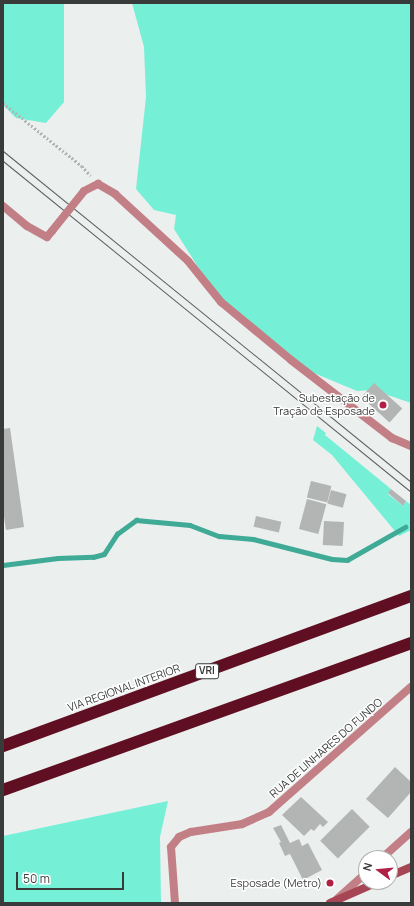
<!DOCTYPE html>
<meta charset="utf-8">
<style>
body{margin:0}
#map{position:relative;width:414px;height:906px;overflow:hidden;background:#ebefee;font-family:Manrope,sans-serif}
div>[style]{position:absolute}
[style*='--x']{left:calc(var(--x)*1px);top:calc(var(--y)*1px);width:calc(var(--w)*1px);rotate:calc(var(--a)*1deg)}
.green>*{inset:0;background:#75f0d6}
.stream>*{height:4.5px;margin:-2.25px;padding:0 2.25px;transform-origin:2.25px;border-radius:2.25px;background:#3faa95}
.building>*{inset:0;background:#b2b5b4;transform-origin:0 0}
.path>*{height:2.5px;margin-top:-1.25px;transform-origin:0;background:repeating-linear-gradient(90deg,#b1b4b3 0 2px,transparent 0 4px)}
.service>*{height:8px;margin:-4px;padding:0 4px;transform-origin:4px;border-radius:4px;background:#c27f85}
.minor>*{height:8px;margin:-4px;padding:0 4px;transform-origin:4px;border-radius:4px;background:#c27f85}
.secondary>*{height:8px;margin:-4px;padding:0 4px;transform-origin:4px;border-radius:4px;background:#a64654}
.motorway>*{height:12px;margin:-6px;padding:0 6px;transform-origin:6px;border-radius:6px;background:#600f23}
.tram>*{height:1px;margin:-0.5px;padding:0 0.5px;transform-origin:0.5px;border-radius:0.5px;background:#5f6060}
.service-bridge>*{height:8px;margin:-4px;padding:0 4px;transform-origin:4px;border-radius:4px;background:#c27f85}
.dots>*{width:11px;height:11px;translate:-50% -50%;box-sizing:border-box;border:2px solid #fff;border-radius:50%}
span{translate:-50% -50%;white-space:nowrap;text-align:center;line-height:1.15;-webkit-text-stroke:3px #fff;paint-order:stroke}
.shield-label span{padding:1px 3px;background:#fff;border:1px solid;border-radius:3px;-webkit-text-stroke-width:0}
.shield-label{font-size:10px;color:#393a3a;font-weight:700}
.poi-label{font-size:11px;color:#393a3a}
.right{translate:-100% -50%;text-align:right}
.street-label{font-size:11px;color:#393a3a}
.frame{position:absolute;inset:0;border:4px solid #393a3a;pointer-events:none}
.north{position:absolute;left:358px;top:850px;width:40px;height:40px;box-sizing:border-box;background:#fff;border:1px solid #b0b0b0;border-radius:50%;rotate:286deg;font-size:11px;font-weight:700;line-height:16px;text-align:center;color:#393a3a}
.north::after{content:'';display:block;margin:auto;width:14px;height:18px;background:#b11f44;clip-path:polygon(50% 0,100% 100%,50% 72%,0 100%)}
.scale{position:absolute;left:16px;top:872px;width:108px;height:18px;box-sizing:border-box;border:2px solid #393a3a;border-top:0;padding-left:5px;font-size:12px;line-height:14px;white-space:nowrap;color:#393a3a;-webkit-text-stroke:3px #fff;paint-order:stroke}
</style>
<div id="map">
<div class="green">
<i style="clip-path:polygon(3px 3px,64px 3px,64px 102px,46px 123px,16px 118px,3px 105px)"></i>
<i style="clip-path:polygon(132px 3px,411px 3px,411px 403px,373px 390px,357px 391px,309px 371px,245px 326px,205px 278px,174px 229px,176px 215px,154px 210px,136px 189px,146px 97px,144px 47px)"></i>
<i style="clip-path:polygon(317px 426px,326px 433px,325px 435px,391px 489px,388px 494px,403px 506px,406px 501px,411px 505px,411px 530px,399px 536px,332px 455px,313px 440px)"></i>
<i style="clip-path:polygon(168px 801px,160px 837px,161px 903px,3px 903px,3px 836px)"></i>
</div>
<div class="stream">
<i style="--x:3;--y:565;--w:55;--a:-7.3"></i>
<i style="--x:58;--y:558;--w:35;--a:-2"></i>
<i style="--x:93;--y:557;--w:11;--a:-15"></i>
<i style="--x:104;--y:554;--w:24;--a:-57"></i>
<i style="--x:117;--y:534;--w:24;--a:-36"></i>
<i style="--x:136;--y:520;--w:54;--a:5.3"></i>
<i style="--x:190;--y:525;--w:31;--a:21"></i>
<i style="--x:219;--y:536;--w:34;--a:5"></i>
<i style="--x:253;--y:539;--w:81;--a:14.2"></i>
<i style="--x:332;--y:559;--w:15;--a:4"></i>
<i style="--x:347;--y:560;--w:67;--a:-29.6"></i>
</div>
<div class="building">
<i style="left:374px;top:383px;width:38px;height:19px;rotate:42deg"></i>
<i style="clip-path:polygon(10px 428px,24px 527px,6px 530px,3px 510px,3px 429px)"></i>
<i style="left:311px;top:481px;width:21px;height:17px;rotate:14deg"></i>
<i style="clip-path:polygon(391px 489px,406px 501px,403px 506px,388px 493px)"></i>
<i style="left:331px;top:490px;width:16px;height:14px;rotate:15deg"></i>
<i style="left:307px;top:499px;width:20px;height:31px;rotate:15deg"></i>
<i style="left:256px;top:516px;width:26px;height:11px;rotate:13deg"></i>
<i style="left:324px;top:521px;width:20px;height:24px;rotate:3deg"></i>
<i style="clip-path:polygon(395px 767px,411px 782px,411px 792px,388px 818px,366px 799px)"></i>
<i style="clip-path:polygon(301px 797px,328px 822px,323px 827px,320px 824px,314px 831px,311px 829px,304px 836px,282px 815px)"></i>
<i style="left:352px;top:809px;width:25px;height:45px;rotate:45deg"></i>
<i style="clip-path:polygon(281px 825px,290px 843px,299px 839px,302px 846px,308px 843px,322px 870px,303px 880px,290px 854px,285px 856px,279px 843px,281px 842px,273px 828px)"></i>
</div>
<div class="path">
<i style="--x:3;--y:103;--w:101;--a:38.6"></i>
<i style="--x:82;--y:166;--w:13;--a:48"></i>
</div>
<div class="service">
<i style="--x:84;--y:191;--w:16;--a:-27"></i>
<i style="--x:98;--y:184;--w:20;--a:30"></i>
<i style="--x:115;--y:194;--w:99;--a:42.5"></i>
<i style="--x:188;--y:261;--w:53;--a:51.2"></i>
<i style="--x:221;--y:302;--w:91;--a:39.6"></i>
<i style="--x:291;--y:360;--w:128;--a:37.7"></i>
<i style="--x:392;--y:438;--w:21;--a:23"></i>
<i style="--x:3;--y:206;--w:31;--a:40"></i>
<i style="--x:27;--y:226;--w:23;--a:29"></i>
<i style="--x:47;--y:237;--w:8;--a:-50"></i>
</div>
<div class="minor">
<i style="--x:382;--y:858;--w:39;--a:-42"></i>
<i style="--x:337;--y:899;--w:39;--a:-42"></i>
<i style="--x:175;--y:903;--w:56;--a:-94.1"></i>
<i style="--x:171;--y:847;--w:13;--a:-51"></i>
<i style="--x:179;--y:837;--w:13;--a:-23"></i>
<i style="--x:191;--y:832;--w:52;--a:-8.9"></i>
<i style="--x:242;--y:824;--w:30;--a:-24"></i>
<i style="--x:269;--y:812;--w:189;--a:-41.4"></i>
</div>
<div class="secondary">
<i style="--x:390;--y:876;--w:23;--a:-23"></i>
<i style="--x:330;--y:903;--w:52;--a:-23.6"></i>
</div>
<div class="motorway">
<i style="--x:3;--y:746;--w:435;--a:-20.2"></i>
<i style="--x:3;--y:790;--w:434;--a:-19.8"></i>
</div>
<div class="tram">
<i style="--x:3;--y:151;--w:525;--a:39.05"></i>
<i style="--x:3;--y:161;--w:525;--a:39.05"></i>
</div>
<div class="service-bridge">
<i style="--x:52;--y:231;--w:51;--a:-51.3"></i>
</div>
<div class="dots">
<i style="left:383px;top:405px;background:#b11f44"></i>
<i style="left:330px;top:883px;background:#b11f44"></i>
</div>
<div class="shield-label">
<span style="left:207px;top:671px">VRI</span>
</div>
<div class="poi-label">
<span class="right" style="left:375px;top:405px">Subestação de<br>Tração de Esposade</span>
<span class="right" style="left:322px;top:883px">Esposade (Metro)</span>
</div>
<div class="street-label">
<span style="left:124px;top:688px;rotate:-20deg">VIA REGIONAL INTERIOR</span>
<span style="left:326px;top:748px;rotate:-41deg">RUA DE LINHARES DO FUNDO</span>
</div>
<div class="frame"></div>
<div class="north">N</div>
<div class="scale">50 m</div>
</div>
